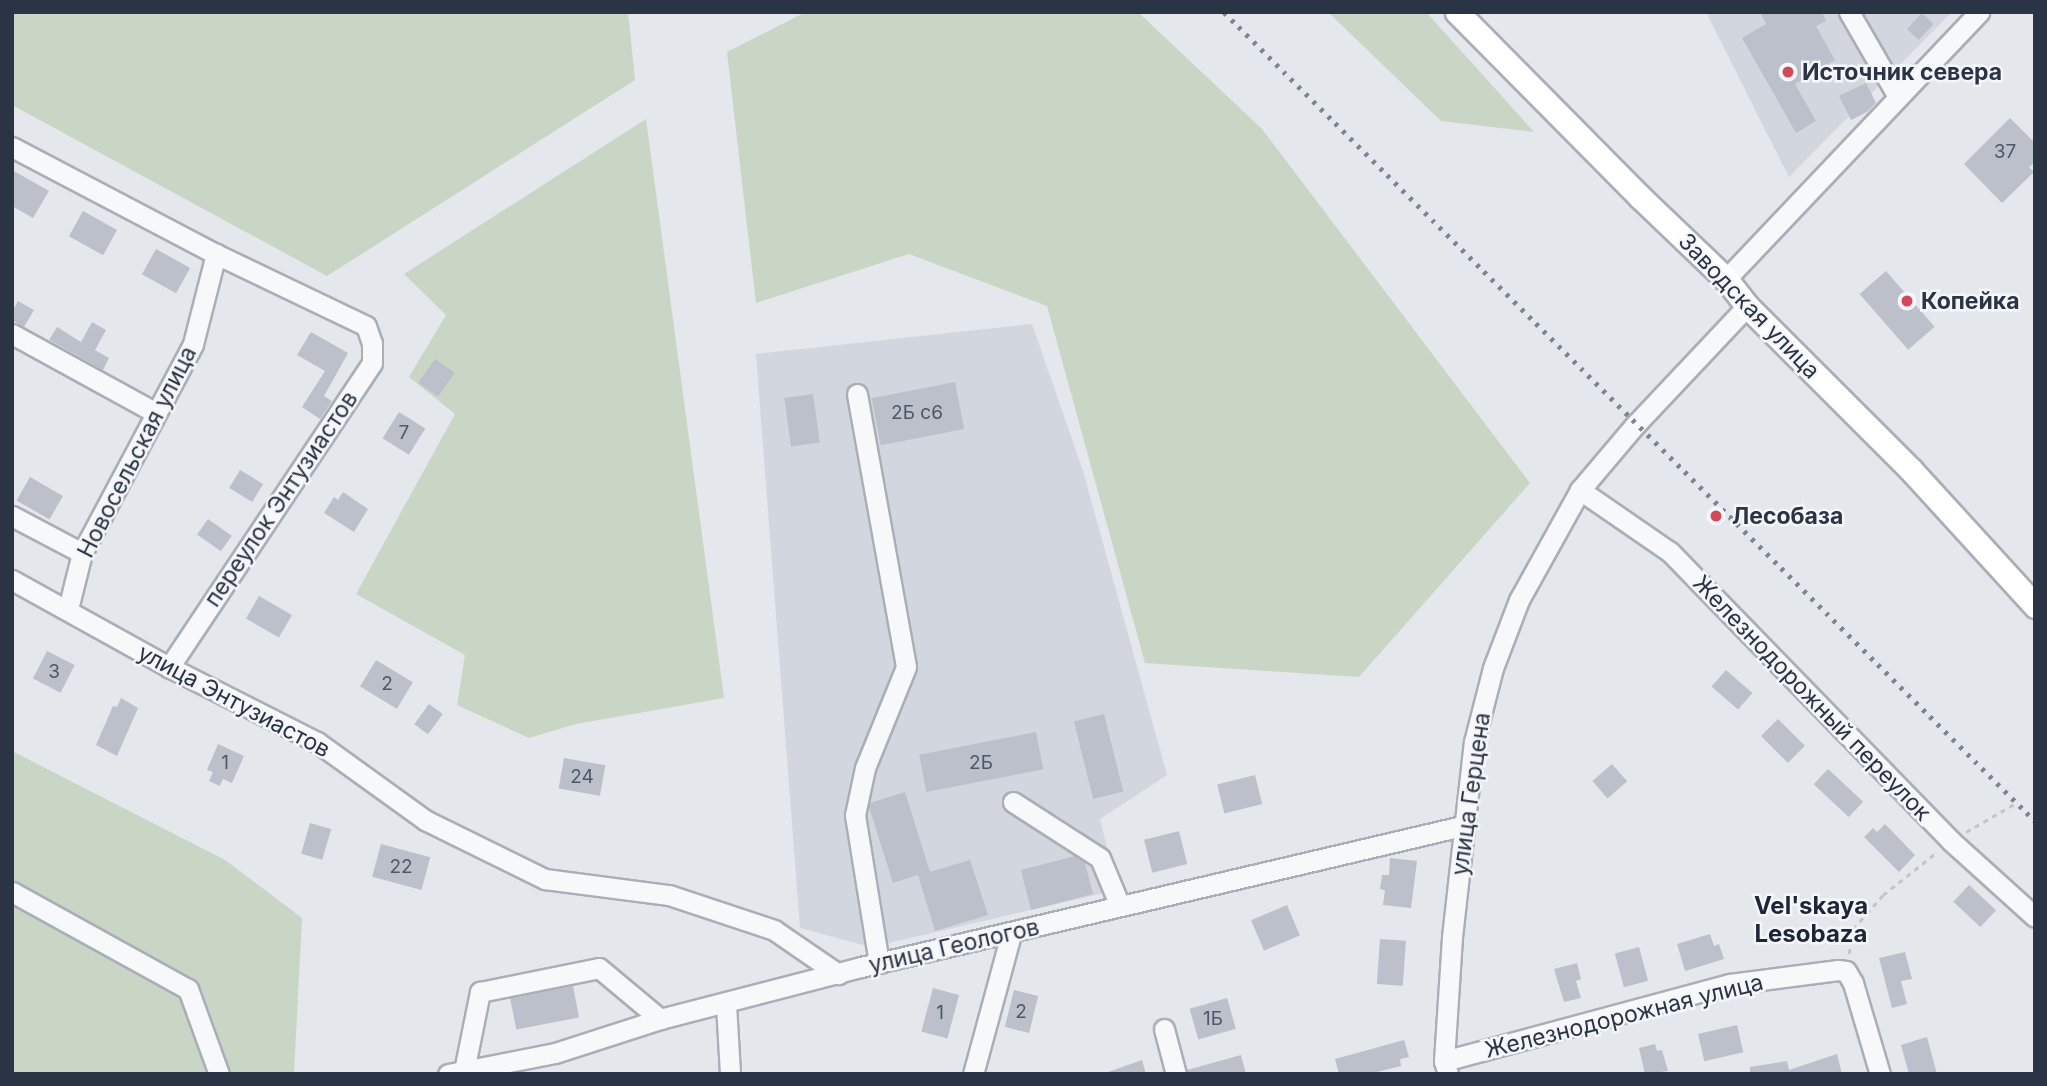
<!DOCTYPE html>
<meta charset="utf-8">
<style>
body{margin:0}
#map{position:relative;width:2047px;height:1086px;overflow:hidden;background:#e4e7ec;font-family:Inter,sans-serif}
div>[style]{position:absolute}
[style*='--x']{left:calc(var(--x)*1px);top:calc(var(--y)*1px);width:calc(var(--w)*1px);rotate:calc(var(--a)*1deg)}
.built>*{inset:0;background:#d2d6de}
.green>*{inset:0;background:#c9d6c5}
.building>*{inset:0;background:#bbc0ca;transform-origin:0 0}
.path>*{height:2.5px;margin-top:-1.25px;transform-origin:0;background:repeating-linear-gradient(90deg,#c2c5cb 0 5px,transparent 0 10px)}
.roads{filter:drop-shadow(2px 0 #a9aeb7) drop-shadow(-2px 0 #a9aeb7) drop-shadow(0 2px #a9aeb7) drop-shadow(0 -2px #a9aeb7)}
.minor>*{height:19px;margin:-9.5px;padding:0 9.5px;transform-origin:9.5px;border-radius:9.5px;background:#f7f8fa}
.major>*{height:23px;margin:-11.5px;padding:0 11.5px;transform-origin:11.5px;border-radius:11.5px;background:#fff}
.rail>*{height:4.5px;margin-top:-2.25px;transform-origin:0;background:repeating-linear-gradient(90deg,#7d8696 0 3.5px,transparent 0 10.5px)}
.dots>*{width:19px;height:19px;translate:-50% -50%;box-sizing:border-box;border:4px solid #f4f6f9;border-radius:50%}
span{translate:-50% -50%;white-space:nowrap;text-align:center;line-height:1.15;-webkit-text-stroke:5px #f4f6f9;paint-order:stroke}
.number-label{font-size:19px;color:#4f5766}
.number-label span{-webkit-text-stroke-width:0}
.poi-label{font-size:23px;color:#2b3445;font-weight:700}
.left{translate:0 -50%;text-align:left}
.street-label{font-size:23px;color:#2b3445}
.neighbourhood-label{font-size:24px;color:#1d2536;font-weight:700}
.frame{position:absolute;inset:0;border:14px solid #2b3445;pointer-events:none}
</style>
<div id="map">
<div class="built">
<i style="clip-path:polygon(1706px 12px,1952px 12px,1789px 177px)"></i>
<i style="clip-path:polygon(1032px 324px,1083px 471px,1167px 775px,1100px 819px,1117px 890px,871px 947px,800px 928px,756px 354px)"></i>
</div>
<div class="green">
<i style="clip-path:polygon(12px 12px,628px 12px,635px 80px,327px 276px,12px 105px)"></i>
<i style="clip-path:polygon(806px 12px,1138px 12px,1262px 129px,1530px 483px,1359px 677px,1145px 663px,1047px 306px,909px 254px,756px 303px,727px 52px)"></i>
<i style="clip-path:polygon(1328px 12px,1426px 12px,1534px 132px,1441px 121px)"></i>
<i style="clip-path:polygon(646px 119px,724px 698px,576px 724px,529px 738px,457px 705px,465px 655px,356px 594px,455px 414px,409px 377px,446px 315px,404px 274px)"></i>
<i style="clip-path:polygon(12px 751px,225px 860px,302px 918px,294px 1074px,12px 1074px)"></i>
</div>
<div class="building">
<i style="clip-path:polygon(1760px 12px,1822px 12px,1826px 21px,1816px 26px,1835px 60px,1795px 84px,1816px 121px,1796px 133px,1742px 38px,1766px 24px)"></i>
<i style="left:1922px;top:13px;width:16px;height:22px;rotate:43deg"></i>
<i style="clip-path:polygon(1866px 83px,1876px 103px,1867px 112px,1851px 120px,1839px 96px)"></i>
<i style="clip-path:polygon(2010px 118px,2035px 143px,2035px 162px,2029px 167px,2034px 172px,2002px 203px,1964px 164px)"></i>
<i style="clip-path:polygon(12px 170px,49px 191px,33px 218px,12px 206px)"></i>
<i style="left:83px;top:211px;width:39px;height:29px;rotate:29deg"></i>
<i style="left:156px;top:249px;width:39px;height:29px;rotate:29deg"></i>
<i style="left:1886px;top:271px;width:74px;height:35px;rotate:49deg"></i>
<i style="clip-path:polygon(18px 301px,34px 310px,24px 327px,12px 320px,12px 312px)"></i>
<i style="clip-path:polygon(92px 322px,106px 330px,95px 350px,109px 358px,103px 370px,49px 340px,57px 327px,81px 342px)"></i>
<i style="clip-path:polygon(311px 332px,348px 353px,324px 396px,332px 401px,320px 419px,302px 407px,325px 371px,297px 355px)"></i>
<i style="left:435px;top:359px;width:24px;height:29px;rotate:35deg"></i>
<i style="left:955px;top:382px;width:48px;height:85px;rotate:79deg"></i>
<i style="left:813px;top:394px;width:49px;height:29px;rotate:82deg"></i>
<i style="left:399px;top:412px;width:31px;height:31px;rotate:32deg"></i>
<i style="left:240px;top:470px;width:27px;height:21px;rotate:31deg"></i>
<i style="left:30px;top:477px;width:38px;height:27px;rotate:30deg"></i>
<i style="clip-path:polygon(343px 492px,368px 509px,354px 532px,324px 513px,334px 497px,338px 500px)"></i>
<i style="left:208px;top:519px;width:29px;height:19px;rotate:35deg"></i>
<i style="left:259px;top:596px;width:38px;height:26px;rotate:30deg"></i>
<i style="left:47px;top:651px;width:31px;height:31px;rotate:27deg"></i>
<i style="left:376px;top:660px;width:43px;height:31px;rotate:31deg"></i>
<i style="left:1726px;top:670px;width:35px;height:22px;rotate:41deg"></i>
<i style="clip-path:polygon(121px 698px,138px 708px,117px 756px,96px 745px,113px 706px,117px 707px)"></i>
<i style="left:429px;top:704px;width:17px;height:25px;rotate:36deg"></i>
<i style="left:1104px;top:714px;width:80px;height:31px;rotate:76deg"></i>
<i style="left:1778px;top:719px;width:38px;height:24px;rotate:45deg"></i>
<i style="left:1036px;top:732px;width:38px;height:119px;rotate:79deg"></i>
<i style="clip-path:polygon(218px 744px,244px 756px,232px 783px,223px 779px,220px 786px,209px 781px,213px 772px,207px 770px)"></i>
<i style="left:564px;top:758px;width:42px;height:31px;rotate:10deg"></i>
<i style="left:1612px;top:764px;width:23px;height:26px;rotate:49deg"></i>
<i style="left:1828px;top:769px;width:48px;height:21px;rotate:43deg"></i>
<i style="left:1255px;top:775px;width:30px;height:39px;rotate:76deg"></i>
<i style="clip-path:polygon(905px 792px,930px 872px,970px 860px,988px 915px,935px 931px,918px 875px,893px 883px,869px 807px,870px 803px)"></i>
<i style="left:310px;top:823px;width:22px;height:32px;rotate:16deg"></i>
<i style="clip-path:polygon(1885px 824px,1915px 855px,1899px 872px,1864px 837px,1873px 828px,1877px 832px)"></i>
<i style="left:1179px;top:831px;width:34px;height:36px;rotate:76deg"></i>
<i style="left:381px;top:844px;width:51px;height:34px;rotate:15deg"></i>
<i style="clip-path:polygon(1075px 856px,1085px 863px,1093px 894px,1031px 910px,1021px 870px)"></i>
<i style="clip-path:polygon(1390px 858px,1417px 861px,1411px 908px,1383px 905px,1385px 890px,1380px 889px,1382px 875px,1389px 875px)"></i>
<i style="left:1969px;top:885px;width:37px;height:23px;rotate:43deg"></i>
<i style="left:1287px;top:905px;width:33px;height:39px;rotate:67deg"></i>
<i style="clip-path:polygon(1710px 934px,1714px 946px,1719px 944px,1724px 959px,1685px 971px,1677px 944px)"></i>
<i style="left:1380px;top:939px;width:26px;height:45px;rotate:4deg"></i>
<i style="left:1639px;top:947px;width:35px;height:25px;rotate:75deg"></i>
<i style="clip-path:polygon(1905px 952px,1912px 979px,1901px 981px,1907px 1004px,1892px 1008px,1879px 958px)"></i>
<i style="clip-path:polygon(1577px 963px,1581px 979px,1576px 981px,1581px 998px,1564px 1002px,1554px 969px)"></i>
<i style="left:573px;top:986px;width:32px;height:64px;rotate:79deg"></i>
<i style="left:933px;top:988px;width:27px;height:45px;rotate:15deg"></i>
<i style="left:1014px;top:990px;width:25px;height:38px;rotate:14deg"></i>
<i style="left:1227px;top:998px;width:32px;height:39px;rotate:74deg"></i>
<i style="left:1737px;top:1025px;width:28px;height:40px;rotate:77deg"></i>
<i style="clip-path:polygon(1927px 1037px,1937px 1074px,1909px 1074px,1901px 1045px)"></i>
<i style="clip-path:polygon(1404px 1040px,1409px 1057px,1400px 1059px,1401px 1066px,1369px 1074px,1339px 1074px,1335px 1059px)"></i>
<i style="clip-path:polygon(1655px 1044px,1657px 1051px,1662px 1050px,1668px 1071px,1645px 1074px,1639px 1048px)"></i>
<i style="clip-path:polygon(1837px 1054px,1842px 1074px,1750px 1074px,1750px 1067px,1787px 1061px,1789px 1070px)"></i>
<i style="clip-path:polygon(1241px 1055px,1246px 1074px,1188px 1074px,1187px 1070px)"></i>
<i style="clip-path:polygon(1142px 1060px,1146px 1074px,1108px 1074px,1108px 1072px)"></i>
</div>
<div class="path">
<i style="--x:1966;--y:832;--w:58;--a:-30.1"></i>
<i style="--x:1849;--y:954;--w:25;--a:-81"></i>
<i style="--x:1853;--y:929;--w:45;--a:-48.6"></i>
<i style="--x:1883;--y:895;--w:69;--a:-38.5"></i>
</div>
<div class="roads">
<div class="minor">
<i style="--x:1849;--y:12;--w:98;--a:60"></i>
<i style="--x:12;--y:147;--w:230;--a:27.7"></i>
<i style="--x:216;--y:254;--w:166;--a:25.6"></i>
<i style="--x:366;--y:326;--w:18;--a:71"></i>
<i style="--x:372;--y:343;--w:20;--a:90"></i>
<i style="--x:372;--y:363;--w:366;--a:123.7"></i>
<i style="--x:1726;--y:279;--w:368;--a:-46.5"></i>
<i style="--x:12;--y:334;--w:164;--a:28.7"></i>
<i style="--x:857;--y:394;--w:277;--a:79.8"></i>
<i style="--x:906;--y:667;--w:109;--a:112.1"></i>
<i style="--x:865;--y:768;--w:48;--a:102"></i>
<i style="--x:855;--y:815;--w:150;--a:80.8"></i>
<i style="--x:1580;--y:490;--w:109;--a:34.6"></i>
<i style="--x:1670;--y:552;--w:403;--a:45.8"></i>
<i style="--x:1951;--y:841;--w:113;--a:42.1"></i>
<i style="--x:12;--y:516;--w:79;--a:27.9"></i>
<i style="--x:12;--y:580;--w:179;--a:29"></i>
<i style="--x:169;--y:667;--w:166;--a:26.9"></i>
<i style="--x:317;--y:742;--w:133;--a:35.8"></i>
<i style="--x:425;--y:820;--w:134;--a:26.2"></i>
<i style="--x:545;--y:879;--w:125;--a:7.4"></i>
<i style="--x:669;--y:895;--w:111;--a:18.4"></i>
<i style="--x:774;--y:930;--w:78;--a:34.5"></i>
<i style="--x:68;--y:609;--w:58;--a:-76"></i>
<i style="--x:82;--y:553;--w:237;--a:-62"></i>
<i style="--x:193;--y:344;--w:93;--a:-75.7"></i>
<i style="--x:1013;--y:802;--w:103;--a:32.8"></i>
<i style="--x:1100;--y:858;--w:52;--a:67.4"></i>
<i style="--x:12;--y:892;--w:201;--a:28.9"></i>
<i style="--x:188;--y:989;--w:90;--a:70"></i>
<i style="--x:726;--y:1004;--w:70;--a:86.7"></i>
<i style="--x:1164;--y:1029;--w:47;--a:75.1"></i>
<i style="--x:1444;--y:1061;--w:296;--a:-15.1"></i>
<i style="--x:1730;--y:984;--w:109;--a:-7.4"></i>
<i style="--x:1838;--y:970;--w:8;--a:7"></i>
<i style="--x:1846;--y:971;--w:14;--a:60"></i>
<i style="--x:1853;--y:983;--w:95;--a:73.5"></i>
<i style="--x:464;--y:1071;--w:81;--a:-78.6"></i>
<i style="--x:480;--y:992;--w:121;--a:-11.4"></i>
<i style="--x:599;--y:968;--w:80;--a:39.9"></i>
<i style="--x:448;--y:1074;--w:109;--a:-11.1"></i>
<i style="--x:555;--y:1053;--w:110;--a:-17.9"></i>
<i style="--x:660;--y:1019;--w:208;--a:-14.5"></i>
<i style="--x:861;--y:967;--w:617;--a:-13.2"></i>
<i style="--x:973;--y:1074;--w:145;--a:-74.8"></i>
<i style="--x:1448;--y:1074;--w:14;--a:-107"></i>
<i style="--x:1444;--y:1061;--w:124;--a:-86.3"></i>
<i style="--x:1452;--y:937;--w:196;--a:-83.6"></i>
<i style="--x:1474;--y:742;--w:76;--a:-75.6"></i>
<i style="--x:1493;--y:668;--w:73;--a:-69.1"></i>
<i style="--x:1519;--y:600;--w:126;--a:-61"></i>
<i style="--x:1580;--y:490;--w:85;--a:-49.8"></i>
<i style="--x:1635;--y:425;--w:163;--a:-46.7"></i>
</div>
<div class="major">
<i style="--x:1457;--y:12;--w:259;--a:45.3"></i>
<i style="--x:1639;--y:196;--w:120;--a:43.7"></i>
<i style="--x:1726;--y:279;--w:34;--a:52"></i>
<i style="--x:1747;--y:306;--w:232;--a:45"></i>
<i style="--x:1911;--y:470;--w:184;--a:47.6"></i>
</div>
</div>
<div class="rail">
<i style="--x:1224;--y:12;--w:1146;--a:44.93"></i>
</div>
<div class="dots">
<i style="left:1788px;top:72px;background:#d1495b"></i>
<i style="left:1907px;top:301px;background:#d1495b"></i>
<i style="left:1716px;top:516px;background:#d1495b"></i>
</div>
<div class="number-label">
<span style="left:2005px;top:152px">37</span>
<span style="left:917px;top:413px">2Б с6</span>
<span style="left:404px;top:433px">7</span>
<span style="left:54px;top:672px">3</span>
<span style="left:387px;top:684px">2</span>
<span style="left:225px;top:763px">1</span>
<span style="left:981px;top:763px">2Б</span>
<span style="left:582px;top:777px">24</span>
<span style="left:401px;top:867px">22</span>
<span style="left:1021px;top:1012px">2</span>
<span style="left:940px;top:1013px">1</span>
<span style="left:1213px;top:1019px">1Б</span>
</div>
<div class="poi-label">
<span class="left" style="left:1802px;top:72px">Источник севера</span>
<span class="left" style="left:1921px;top:301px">Копейка</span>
<span class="left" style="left:1732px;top:516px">Лесобаза</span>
</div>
<div class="street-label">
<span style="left:1749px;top:306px;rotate:46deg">Заводская улица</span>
<span style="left:137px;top:452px;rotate:-63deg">Новосельская улица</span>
<span style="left:281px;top:499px;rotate:-56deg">переулок Энтузиастов</span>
<span style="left:1812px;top:698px;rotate:46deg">Железнодорожный переулок</span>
<span style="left:234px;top:701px;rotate:28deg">улица Энтузиастов</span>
<span style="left:1471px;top:794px;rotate:-82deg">улица Герцена</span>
<span style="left:954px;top:946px;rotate:-13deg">улица Геологов</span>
<span style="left:1624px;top:1016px;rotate:-14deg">Железнодорожная улица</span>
</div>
<div class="neighbourhood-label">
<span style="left:1811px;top:920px">Vel'skaya<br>Lesobaza</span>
</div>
<div class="frame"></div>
</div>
